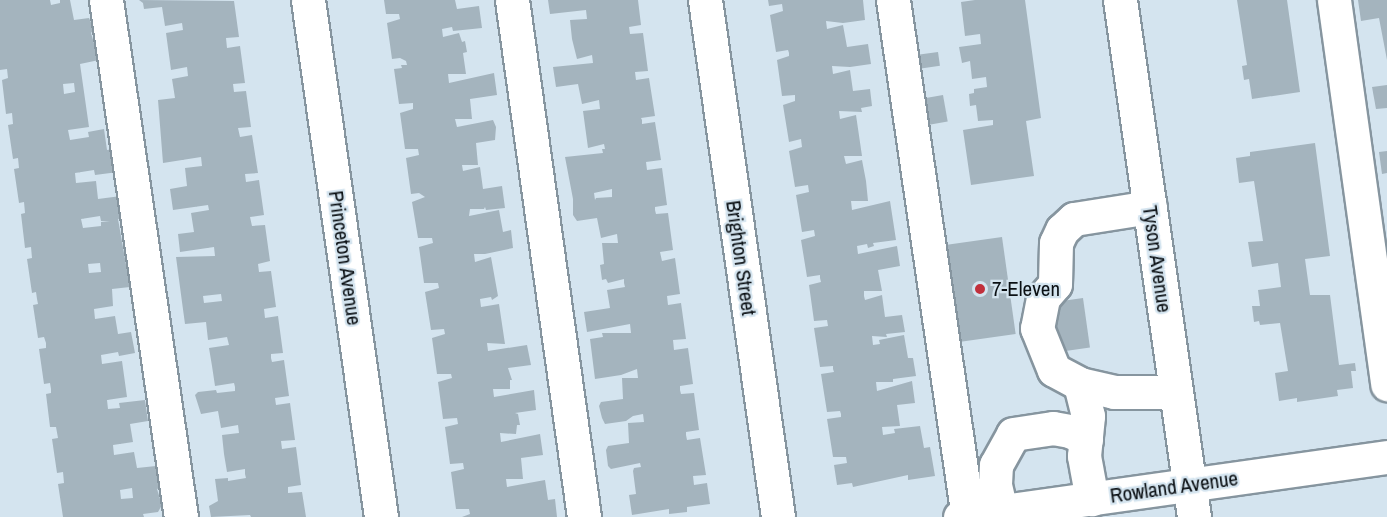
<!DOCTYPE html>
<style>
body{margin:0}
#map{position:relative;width:1387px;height:517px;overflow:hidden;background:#d4e4ef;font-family:"Archivo Narrow",sans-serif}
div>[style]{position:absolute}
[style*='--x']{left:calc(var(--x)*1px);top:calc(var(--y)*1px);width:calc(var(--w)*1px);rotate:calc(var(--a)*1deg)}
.building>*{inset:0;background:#a4b4be;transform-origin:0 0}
.roads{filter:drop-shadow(2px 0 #86959f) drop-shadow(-2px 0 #86959f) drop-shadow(0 2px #86959f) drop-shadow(0 -2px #86959f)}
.minor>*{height:33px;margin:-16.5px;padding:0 16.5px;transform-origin:16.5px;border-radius:16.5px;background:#fff}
.dots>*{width:16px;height:16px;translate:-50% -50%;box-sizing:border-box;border:3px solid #d4e4ef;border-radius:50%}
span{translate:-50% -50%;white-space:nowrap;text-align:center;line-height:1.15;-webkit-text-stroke:4.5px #d4e4ef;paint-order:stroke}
.street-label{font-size:21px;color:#0a0f13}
.poi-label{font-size:21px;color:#0a0f13}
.left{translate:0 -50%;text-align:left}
</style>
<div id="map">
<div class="building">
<i style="clip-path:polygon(evenodd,0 0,50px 0,51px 5px,60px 3px,60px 0,70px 0,74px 20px,89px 18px,94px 29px,91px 33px,99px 60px,80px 64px,89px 127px,68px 130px,70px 140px,89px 137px,88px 132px,104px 129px,107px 150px,115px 149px,118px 172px,95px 175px,94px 170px,75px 173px,76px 183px,96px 181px,98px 199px,121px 196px,124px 218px,118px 219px,130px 287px,112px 289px,113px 306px,94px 309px,95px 319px,115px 316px,118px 334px,131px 332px,135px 353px,119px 356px,118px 352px,101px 355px,102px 364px,122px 361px,127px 397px,107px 400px,108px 409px,120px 408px,119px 403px,145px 400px,148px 421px,130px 424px,133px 442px,113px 445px,114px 455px,134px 452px,137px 468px,156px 466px,160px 488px,157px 489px,162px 505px,158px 512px,143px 514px,144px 517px,63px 517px,58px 484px,64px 483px,63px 472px,57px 473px,52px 439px,58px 438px,56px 427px,50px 427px,46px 394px,51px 393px,51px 389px,50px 383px,44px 384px,39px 349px,46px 348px,46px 343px,44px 337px,38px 338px,33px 305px,38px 304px,37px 299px,36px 292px,32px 293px,27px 259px,32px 258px,31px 247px,25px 248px,21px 214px,25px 213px,24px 202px,19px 203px,14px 169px,19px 168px,18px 158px,13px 159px,8px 125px,13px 124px,12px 113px,6px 114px,2px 80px,8px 78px,7px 69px,0 70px,0 0,74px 83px,75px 92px,64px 94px,63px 84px,74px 83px,0 0,100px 216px,101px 221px,110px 221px,101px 222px,101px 226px,83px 228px,81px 219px,100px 216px,0 0,100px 263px,101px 272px,89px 273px,88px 264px,100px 263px,0 0,132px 488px,133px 498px,121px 499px,120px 490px,132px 488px)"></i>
<i style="clip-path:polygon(evenodd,139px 0,234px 1px,239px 37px,226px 38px,227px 48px,240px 46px,245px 83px,233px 84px,234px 92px,246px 91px,251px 127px,238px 128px,240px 137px,252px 135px,258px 173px,245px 174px,246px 182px,259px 180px,264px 215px,250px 217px,252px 226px,265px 225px,270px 261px,258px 264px,259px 272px,271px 271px,276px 307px,264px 309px,265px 318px,278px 316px,283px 353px,271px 354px,271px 358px,272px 362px,284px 360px,289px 396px,275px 398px,276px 405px,290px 403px,295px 440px,281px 441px,282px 449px,296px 447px,301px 485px,288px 487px,288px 493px,302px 492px,306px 517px,251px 517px,250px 515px,211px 517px,209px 506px,218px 501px,215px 479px,228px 478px,228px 481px,246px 478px,245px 474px,245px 469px,227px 472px,224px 454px,222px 435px,239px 433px,238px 425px,221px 428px,218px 411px,201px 414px,195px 395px,198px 392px,216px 390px,217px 393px,235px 391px,235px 387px,234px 383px,215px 386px,212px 366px,209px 348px,229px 345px,227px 337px,208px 340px,206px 322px,185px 324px,182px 302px,176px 257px,215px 256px,214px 247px,180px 252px,178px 234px,194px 232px,191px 213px,209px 210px,208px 205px,173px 210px,170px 189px,187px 186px,185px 168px,202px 166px,201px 157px,163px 163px,158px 100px,175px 98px,172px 79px,188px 76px,187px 67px,171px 70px,166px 33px,183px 30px,182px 23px,165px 26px,162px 7px,144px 9px,143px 3px,139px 0,221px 294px,222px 301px,204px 303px,203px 296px,221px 294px)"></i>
<i style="clip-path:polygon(384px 0,455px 0,457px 9px,479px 6px,482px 28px,453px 31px,452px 27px,442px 29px,443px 37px,459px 33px,462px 42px,465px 41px,467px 52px,463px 53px,466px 74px,448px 74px,449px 83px,494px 73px,497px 95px,470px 99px,472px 119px,455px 119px,457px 127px,493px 120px,496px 127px,495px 140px,476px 143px,478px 165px,462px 165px,463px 171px,480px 167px,483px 189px,502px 186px,505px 208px,486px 210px,485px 207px,484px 209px,470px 209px,469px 216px,499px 210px,503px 232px,511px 230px,513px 248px,485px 254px,474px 254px,475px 262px,491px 257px,498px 296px,492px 300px,491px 297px,480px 299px,481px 307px,499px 304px,505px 344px,487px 343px,488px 351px,527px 345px,531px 365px,508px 368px,512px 380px,510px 380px,510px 389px,493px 389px,494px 397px,534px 390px,536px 410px,515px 413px,518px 414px,520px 425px,517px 425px,516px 434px,500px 433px,501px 442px,540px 434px,543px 455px,521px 458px,523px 479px,506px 479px,507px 487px,545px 480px,548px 500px,555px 499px,557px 517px,462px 517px,470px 514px,469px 509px,456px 509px,451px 472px,464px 469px,463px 463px,450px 464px,445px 427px,458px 424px,457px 418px,443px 419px,438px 382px,452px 378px,451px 374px,437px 374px,432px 338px,445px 334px,444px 329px,431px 330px,425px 292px,439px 288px,438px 283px,424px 283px,419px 247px,433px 243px,432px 238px,418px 238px,412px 202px,425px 197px,419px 193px,411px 194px,406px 158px,419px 155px,418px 149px,405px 149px,400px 113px,413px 109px,413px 103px,399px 104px,394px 69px,402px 68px,401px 65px,407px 65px,406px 61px,400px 58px,392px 59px,387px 23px,400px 19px,399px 14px,386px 14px)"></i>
<i style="clip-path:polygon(evenodd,548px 0,638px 0,641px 25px,629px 27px,630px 34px,643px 33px,648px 71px,635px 72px,636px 80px,649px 78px,655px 116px,641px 118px,642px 120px,642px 124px,655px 122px,661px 160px,646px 162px,647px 170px,662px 168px,667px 205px,655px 207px,655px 210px,656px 214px,668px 213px,673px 250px,660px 252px,662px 261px,675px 258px,680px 294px,667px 296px,668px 305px,681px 303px,686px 339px,673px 340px,674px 350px,688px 348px,693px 384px,680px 386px,680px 390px,681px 394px,694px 393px,699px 430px,686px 432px,686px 435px,687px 440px,700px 438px,706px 475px,693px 476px,694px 485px,707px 483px,710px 504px,687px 507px,687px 512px,669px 514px,669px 509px,632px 515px,629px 495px,636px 494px,633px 471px,634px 468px,641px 467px,640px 463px,611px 469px,608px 466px,606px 450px,608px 446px,629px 443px,628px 423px,644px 422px,643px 414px,633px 416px,626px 421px,605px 424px,602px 418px,599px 406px,601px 402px,623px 399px,622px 378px,638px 378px,637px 369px,621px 375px,595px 379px,590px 339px,603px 337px,602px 333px,631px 333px,630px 324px,587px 332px,584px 312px,610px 308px,607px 290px,625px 287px,624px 283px,624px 279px,608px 283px,606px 279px,602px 280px,600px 265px,604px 264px,602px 243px,618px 243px,617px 234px,601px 238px,597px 218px,577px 221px,573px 215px,573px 199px,565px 157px,603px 153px,602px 149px,605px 149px,604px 144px,588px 148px,583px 111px,600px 109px,599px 100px,582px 104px,578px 84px,556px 87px,553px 67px,593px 63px,592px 55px,577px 59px,572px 39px,570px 20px,587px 19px,586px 10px,550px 14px,548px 0,612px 189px,612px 197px,596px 198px,595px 200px,594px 193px,612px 189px)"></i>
<i style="clip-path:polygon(768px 0,863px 0,865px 20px,843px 23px,826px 21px,827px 29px,843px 25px,847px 47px,868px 44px,871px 64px,850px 67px,832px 66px,833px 74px,850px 70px,853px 91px,870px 89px,872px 106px,861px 108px,862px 112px,839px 111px,840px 119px,856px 115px,862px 156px,844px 156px,846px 164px,862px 160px,866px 181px,868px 201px,851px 201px,852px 210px,890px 201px,896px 240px,873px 243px,874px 246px,868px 248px,867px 244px,857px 246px,858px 254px,897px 246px,900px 266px,878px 270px,882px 291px,864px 291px,864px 296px,865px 300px,882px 295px,885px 317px,902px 315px,905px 332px,886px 334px,887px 337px,872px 336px,873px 345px,880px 344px,879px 340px,904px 335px,908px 358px,913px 358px,916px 376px,893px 379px,893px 382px,876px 382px,877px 391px,912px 381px,915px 403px,897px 405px,900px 426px,882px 427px,883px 435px,895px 433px,894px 429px,920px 426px,924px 448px,930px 447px,935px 476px,908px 480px,908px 475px,853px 487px,852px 483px,837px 485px,834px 465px,847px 463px,846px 457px,833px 457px,827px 419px,841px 417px,841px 414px,840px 411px,827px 412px,821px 374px,834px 372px,833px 369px,833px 366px,820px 367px,814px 328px,828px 326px,827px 320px,814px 321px,809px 285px,821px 282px,820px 278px,820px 275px,807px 277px,801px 240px,815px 236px,814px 230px,802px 232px,796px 195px,809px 192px,808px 185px,795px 187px,789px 151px,802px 147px,801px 139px,789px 142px,783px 105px,795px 101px,795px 95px,782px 96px,777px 60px,789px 56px,789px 53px,788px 50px,776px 52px,770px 15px,783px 11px,782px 4px,769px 6px)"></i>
<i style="clip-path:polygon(975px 0,1025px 0,1041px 118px,1026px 121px,1034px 176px,971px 185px,963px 130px,993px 125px,993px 120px,978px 121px,976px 105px,970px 106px,969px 94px,974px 93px,974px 89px,987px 87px,986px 77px,972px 79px,970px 61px,962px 63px,959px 47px,981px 44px,980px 34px,965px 36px,961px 2px)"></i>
<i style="clip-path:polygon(1237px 0,1287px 0,1300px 92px,1252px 99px,1249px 79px,1244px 80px,1242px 66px,1247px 65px)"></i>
<i style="clip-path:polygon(1358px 0,1387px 0,1387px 60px,1379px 18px,1361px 21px)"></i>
<i style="left:938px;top:52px;width:14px;height:26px;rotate:82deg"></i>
<i style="clip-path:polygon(1387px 85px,1387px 108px,1376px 109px,1372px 87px)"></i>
<i style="left:943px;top:95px;width:27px;height:26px;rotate:80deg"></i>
<i style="clip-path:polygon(1315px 143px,1330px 256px,1305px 259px,1310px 295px,1330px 295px,1339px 365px,1355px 363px,1356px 371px,1351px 371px,1353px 388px,1337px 390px,1338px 396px,1297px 402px,1297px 398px,1279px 401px,1275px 373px,1288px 371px,1280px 323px,1260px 325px,1259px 321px,1254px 322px,1252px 306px,1260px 306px,1258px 290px,1281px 287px,1278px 263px,1252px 267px,1248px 242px,1263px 241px,1254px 181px,1239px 183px,1236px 158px,1250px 156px,1250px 152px)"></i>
<i style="clip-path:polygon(1387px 151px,1387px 173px,1382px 174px,1379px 152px)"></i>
<i style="left:1002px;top:237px;width:98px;height:59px;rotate:82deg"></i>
<i style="left:1083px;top:298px;width:50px;height:30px;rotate:82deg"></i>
</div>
<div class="roads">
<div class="minor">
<i style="--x:106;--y:0;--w:522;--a:81.75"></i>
<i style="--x:308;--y:0;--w:522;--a:81.96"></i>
<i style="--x:512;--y:0;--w:522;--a:82.07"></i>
<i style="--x:705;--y:0;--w:522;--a:81.96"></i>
<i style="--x:893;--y:0;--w:522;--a:81.75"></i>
<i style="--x:1120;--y:0;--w:522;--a:81.85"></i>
<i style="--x:1334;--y:0;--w:388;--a:82.1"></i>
<i style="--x:1150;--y:207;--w:77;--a:171"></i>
<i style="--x:1074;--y:219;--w:16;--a:137"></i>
<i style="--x:1062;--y:230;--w:14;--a:115"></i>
<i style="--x:1056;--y:243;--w:41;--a:91.4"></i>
<i style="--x:1055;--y:284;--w:18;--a:131"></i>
<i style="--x:1043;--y:298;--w:31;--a:101"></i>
<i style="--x:1037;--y:328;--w:45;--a:68"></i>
<i style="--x:1054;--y:370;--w:30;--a:28"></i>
<i style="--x:1080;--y:384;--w:35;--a:13"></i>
<i style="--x:1114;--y:392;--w:62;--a:0"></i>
<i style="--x:1080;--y:384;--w:33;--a:76"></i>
<i style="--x:1088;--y:416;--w:40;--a:95.7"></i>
<i style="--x:1084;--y:456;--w:44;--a:79.5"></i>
<i style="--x:1001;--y:511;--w:28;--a:-103"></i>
<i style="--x:995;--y:484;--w:19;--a:-87"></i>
<i style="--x:996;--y:465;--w:35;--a:-61"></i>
<i style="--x:1013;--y:434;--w:40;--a:-8.5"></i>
<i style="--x:1053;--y:428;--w:17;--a:10"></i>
<i style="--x:1070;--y:431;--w:18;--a:27"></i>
<i style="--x:960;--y:517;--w:431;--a:-8"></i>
</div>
</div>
<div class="dots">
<i style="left:980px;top:289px;background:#c1303c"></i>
</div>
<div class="street-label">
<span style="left:345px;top:258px;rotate:82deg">Princeton Avenue</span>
<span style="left:741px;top:258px;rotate:82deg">Brighton Street</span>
<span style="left:1157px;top:259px;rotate:82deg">Tyson Avenue</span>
<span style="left:1174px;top:487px;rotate:-8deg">Rowland Avenue</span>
</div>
<div class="poi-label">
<span class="left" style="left:992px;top:289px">7-Eleven</span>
</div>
</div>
